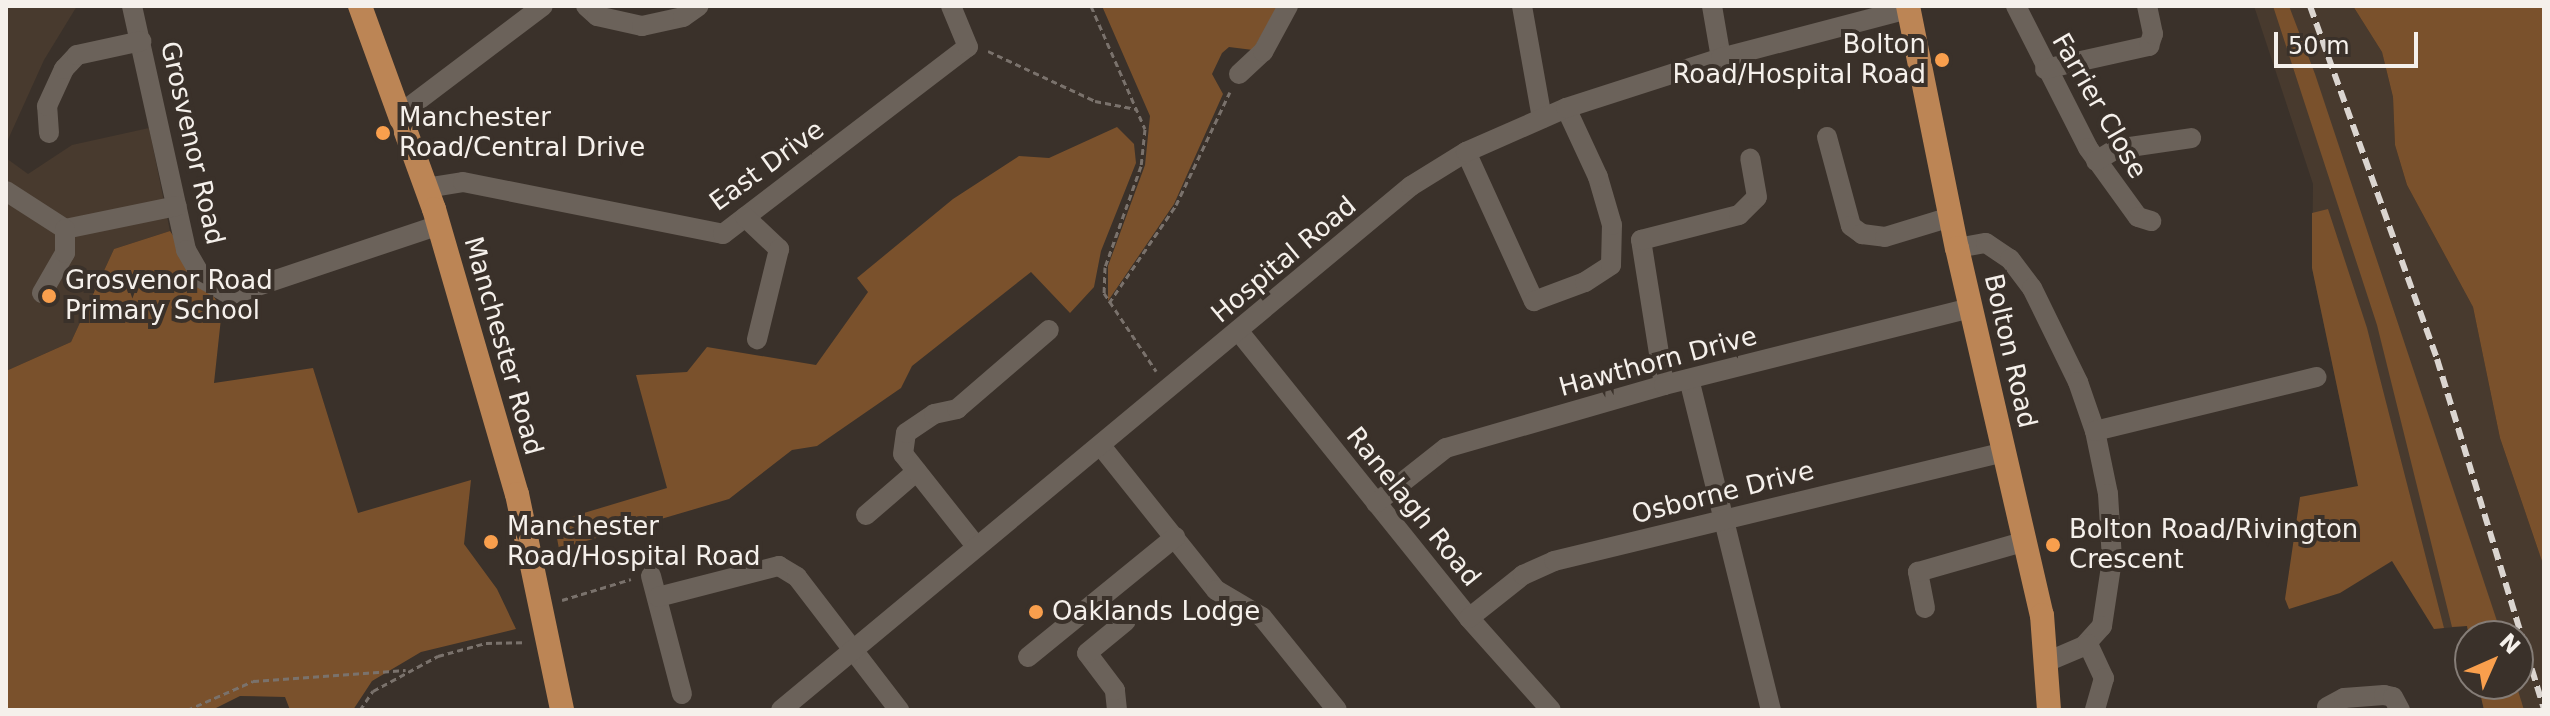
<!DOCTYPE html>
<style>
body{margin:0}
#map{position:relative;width:2550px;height:716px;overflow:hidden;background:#3a312a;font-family:"DejaVu Sans",sans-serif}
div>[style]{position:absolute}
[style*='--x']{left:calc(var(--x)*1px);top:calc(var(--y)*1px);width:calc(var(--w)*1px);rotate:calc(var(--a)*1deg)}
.built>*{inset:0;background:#483a2e}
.green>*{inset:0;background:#7a512c}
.path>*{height:3px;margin-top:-1.5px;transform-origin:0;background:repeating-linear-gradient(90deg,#7a726c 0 6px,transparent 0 10px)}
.minor>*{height:20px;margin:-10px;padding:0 10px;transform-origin:10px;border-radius:10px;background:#6b625a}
.major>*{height:24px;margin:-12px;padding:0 12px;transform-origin:12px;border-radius:12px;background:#bc8555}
.rail>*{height:6px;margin-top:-3px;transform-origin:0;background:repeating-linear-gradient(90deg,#dbd5d0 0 12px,transparent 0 18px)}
.dots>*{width:22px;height:22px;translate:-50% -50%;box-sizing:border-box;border:4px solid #3a312a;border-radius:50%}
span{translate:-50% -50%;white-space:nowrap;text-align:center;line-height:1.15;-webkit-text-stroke:8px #3a312a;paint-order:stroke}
.poi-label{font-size:26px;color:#f5f0eb}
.right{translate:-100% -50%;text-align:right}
.left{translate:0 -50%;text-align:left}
.street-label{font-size:26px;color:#f5f0eb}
.frame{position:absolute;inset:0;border:8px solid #f5f0eb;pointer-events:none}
.north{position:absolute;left:2454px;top:620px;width:80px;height:80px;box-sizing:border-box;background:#3a312a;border:2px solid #857d77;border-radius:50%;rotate:45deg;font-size:22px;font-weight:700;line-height:32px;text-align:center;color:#f5f0eb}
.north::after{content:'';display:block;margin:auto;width:28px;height:36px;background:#f99f4d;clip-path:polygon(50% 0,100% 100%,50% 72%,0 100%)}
.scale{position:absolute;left:2274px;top:32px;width:144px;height:36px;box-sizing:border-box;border:4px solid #f5f0eb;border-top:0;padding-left:10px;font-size:24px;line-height:28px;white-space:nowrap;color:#f5f0eb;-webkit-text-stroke:6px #3a312a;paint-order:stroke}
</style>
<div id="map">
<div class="built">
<i style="clip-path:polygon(6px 6px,77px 6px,44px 60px,6px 144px)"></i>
<i style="clip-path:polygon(2254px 6px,2353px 6px,2382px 52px,2393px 97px,2395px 145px,2407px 185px,2473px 307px,2500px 438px,2544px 567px,2544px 710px,2484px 710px,2478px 684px,2518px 684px,2518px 636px,2470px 636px,2470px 642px,2467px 626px,2434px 629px,2358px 486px,2312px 268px,2313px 184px)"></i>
<i style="clip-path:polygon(149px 128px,170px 231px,114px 249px,71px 342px,6px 371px,6px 158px,28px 174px,72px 145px)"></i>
</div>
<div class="green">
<i style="clip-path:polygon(1102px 6px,1278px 6px,1253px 50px,1229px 47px,1222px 53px,1212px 74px,1223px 94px,1174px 204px,1108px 301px,1108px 266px,1145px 165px,1150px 116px)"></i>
<i style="clip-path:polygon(2273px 6px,2289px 6px,2315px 74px,2502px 636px,2470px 636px,2470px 642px,2467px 626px,2452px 627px,2377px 325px)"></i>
<i style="clip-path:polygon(2353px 6px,2544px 6px,2544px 567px,2500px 438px,2473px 307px,2407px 185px,2395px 145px,2393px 97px,2382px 52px)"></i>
<i style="clip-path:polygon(1117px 127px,1134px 144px,1136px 163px,1101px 251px,1094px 287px,1070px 313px,1031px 272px,912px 366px,901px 388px,817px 446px,792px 450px,729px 499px,559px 549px,554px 522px,667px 488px,636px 375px,687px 372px,707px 347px,816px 365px,868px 292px,857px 278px,953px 199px,1019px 156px,1049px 158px)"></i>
<i style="clip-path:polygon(2328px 209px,2367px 328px,2444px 628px,2434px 629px,2392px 561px,2340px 593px,2289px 609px,2285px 599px,2300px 497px,2358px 486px,2312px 268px,2312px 213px)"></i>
<i style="clip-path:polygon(170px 231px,222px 309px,214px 383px,313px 368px,358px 513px,471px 480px,464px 544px,497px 589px,516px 629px,421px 652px,372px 681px,353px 710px,290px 710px,285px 697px,240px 696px,212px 710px,6px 710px,6px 371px,71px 342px,114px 249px)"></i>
<i style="clip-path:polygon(2478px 684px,2516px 684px,2524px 710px,2484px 710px)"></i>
</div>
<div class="path">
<i style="--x:1091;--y:6;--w:134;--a:66.3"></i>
<i style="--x:1145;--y:129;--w:37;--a:96"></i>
<i style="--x:1141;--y:166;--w:107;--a:109.6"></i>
<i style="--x:1105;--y:267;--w:26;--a:92"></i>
<i style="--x:1104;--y:293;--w:94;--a:56.3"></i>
<i style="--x:988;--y:51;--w:118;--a:25"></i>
<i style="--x:1095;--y:101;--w:42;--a:11"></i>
<i style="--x:1109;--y:303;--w:119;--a:-55.6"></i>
<i style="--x:1176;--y:205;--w:125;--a:-64.5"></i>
<i style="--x:562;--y:600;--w:72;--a:-16.9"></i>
<i style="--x:187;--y:710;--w:72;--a:-23.7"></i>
<i style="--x:253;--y:681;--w:153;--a:-4.1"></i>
<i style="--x:360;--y:710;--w:23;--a:-56"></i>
<i style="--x:373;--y:691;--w:74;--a:-28.3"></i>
<i style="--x:438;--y:656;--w:50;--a:-15.2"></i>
<i style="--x:486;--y:643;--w:39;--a:-1"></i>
</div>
<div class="minor">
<i style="--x:132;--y:6;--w:250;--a:77.5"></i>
<i style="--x:186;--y:250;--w:34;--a:60"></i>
<i style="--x:203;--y:279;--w:32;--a:30"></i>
<i style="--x:231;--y:295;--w:219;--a:-18.6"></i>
<i style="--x:586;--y:6;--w:15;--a:42"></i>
<i style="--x:597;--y:16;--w:46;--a:12.5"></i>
<i style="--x:642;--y:26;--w:42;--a:-12.4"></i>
<i style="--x:683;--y:17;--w:19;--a:-35"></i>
<i style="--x:1522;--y:6;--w:114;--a:79.9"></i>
<i style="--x:1712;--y:6;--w:53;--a:80.2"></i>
<i style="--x:2016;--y:6;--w:159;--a:63.1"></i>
<i style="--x:2088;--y:148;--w:85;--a:54.1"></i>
<i style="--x:2138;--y:217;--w:14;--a:17"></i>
<i style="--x:2045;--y:69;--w:107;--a:-12.5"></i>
<i style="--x:2149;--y:46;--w:13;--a:-72"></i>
<i style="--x:2153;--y:34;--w:29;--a:-102"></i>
<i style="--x:1239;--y:74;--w:33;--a:-43"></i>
<i style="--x:1263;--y:52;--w:52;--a:-61.5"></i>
<i style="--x:400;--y:114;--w:179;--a:-37.1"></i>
<i style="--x:49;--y:133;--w:27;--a:-94"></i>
<i style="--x:47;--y:106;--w:41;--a:-65.3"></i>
<i style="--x:64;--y:69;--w:19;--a:-47"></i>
<i style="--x:77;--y:55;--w:66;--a:-12.3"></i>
<i style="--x:1827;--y:137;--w:92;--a:74.9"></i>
<i style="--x:1851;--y:226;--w:14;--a:36"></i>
<i style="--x:1862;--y:234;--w:23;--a:7"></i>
<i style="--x:1885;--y:237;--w:69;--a:-16.9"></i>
<i style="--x:1466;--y:152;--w:164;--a:65.5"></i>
<i style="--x:1534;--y:301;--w:54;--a:-20.4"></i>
<i style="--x:1585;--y:282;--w:31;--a:-33"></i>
<i style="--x:1611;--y:265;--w:40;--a:-88.6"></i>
<i style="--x:1612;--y:225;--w:50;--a:-106.3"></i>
<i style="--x:1598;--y:177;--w:76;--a:-114.9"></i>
<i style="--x:2096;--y:161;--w:23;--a:-31"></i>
<i style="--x:2116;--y:149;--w:76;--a:-8.3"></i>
<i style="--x:426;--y:188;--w:37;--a:-9"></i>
<i style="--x:463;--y:182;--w:265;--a:11.3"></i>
<i style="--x:723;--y:234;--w:308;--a:-37.4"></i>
<i style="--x:968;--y:47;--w:44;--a:-112.5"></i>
<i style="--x:6;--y:191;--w:70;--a:32.8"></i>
<i style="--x:65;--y:229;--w:114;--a:-11.6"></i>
<i style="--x:745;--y:217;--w:47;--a:43.3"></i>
<i style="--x:779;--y:249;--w:93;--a:103.7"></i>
<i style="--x:1957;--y:248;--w:29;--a:-10"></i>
<i style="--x:1986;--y:243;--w:29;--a:34"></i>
<i style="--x:2010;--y:259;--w:36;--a:53"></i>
<i style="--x:2032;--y:288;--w:105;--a:63.9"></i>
<i style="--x:2078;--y:382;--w:52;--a:70.9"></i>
<i style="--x:2095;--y:431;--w:64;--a:78.3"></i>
<i style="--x:2108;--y:494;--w:66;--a:86.5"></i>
<i style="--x:2112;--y:560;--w:67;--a:98.6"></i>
<i style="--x:2102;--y:626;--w:27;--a:132"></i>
<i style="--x:2084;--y:646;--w:38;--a:157"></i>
<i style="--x:42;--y:293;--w:46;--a:-60.1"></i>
<i style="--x:65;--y:253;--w:24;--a:-90"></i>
<i style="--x:1240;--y:333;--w:366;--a:51.2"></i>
<i style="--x:1469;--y:618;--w:123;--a:48.3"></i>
<i style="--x:1689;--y:379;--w:341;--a:76.1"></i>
<i style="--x:1664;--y:385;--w:147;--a:-99"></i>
<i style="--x:1641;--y:240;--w:101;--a:-14.3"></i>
<i style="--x:1739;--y:215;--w:25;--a:-45"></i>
<i style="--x:1757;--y:197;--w:39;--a:-100"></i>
<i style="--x:2095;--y:431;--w:228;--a:-13.7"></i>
<i style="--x:1101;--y:446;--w:184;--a:51.4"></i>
<i style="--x:1216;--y:590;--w:53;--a:30.4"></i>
<i style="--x:1262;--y:617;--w:119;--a:51.1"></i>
<i style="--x:1376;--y:503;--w:89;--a:-38.2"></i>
<i style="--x:1446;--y:448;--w:227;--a:-16.1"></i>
<i style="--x:1664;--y:385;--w:317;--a:-14.1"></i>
<i style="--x:866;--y:515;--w:67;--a:-40.8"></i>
<i style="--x:976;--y:546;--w:117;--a:-128.4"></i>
<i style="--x:903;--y:454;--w:21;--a:-82"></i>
<i style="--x:906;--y:433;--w:34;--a:-34"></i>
<i style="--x:934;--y:414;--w:24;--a:-12"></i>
<i style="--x:957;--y:409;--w:121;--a:-40.7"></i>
<i style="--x:651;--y:576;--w:122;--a:75.3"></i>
<i style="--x:658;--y:597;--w:125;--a:-14.4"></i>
<i style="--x:779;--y:566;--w:21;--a:31"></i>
<i style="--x:797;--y:577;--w:168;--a:52.5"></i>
<i style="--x:1925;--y:608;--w:37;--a:-101"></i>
<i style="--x:1918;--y:572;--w:112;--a:-16"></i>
<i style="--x:1469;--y:618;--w:69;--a:-38.5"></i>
<i style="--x:1523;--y:575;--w:34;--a:-24"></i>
<i style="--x:1554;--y:561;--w:463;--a:-13.6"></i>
<i style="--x:2088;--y:644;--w:38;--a:65"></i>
<i style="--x:2104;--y:678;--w:33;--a:106"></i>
<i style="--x:1028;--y:657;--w:190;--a:-39.2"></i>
<i style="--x:2327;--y:707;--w:19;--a:-28"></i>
<i style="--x:2344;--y:698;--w:40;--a:-4.3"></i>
<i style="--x:2384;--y:695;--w:9;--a:13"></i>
<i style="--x:2393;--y:697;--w:15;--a:62"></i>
<i style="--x:781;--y:710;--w:819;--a:-39.75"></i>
<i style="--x:1411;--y:186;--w:65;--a:-31.7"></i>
<i style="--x:1466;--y:152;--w:109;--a:-23.7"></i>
<i style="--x:1566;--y:108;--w:163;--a:-17.9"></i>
<i style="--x:1721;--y:58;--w:193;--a:-14.7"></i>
<i style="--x:1117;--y:710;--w:20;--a:-96"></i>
<i style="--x:1115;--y:690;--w:46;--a:-127.1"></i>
<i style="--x:1087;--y:653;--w:50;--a:-39.4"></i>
</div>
<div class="major">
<i style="--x:360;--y:6;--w:216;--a:70"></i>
<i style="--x:434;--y:209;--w:297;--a:73.8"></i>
<i style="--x:517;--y:494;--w:221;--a:78.2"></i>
<i style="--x:1908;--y:6;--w:247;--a:78.6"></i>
<i style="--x:1957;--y:248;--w:377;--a:77"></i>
<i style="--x:2042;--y:615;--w:95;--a:85.8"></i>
</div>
<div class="rail">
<i style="--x:2310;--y:6;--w:375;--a:70.2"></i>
<i style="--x:2437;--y:359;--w:365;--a:73"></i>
</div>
<div class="dots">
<i style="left:1942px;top:60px;background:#f99f4d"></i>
<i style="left:383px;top:133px;background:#f99f4d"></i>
<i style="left:49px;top:296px;background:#f99f4d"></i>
<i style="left:491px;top:542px;background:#f99f4d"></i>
<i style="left:2053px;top:545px;background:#f99f4d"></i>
<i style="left:1036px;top:612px;background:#f99f4d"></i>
</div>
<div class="poi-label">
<span class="right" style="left:1926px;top:60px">Bolton<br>Road/Hospital Road</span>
<span class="left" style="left:399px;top:133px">Manchester<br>Road/Central Drive</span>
<span class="left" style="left:65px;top:296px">Grosvenor Road<br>Primary School</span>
<span class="left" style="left:507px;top:542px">Manchester<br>Road/Hospital Road</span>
<span class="left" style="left:2069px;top:545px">Bolton Road/Rivington<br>Crescent</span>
<span class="left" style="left:1052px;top:612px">Oaklands Lodge</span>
</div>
<div class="street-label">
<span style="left:2099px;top:106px;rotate:60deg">Farrier Close</span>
<span style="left:192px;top:143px;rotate:77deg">Grosvenor Road</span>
<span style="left:767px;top:166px;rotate:-36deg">East Drive</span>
<span style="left:1284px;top:260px;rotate:-40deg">Hospital Road</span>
<span style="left:503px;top:346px;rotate:74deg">Manchester Road</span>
<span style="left:2010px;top:351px;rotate:77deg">Bolton Road</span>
<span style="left:1658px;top:362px;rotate:-15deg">Hawthorn Drive</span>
<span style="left:1723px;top:493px;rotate:-14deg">Osborne Drive</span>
<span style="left:1413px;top:507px;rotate:51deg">Ranelagh Road</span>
</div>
<div class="frame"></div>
<div class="north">N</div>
<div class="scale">50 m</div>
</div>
